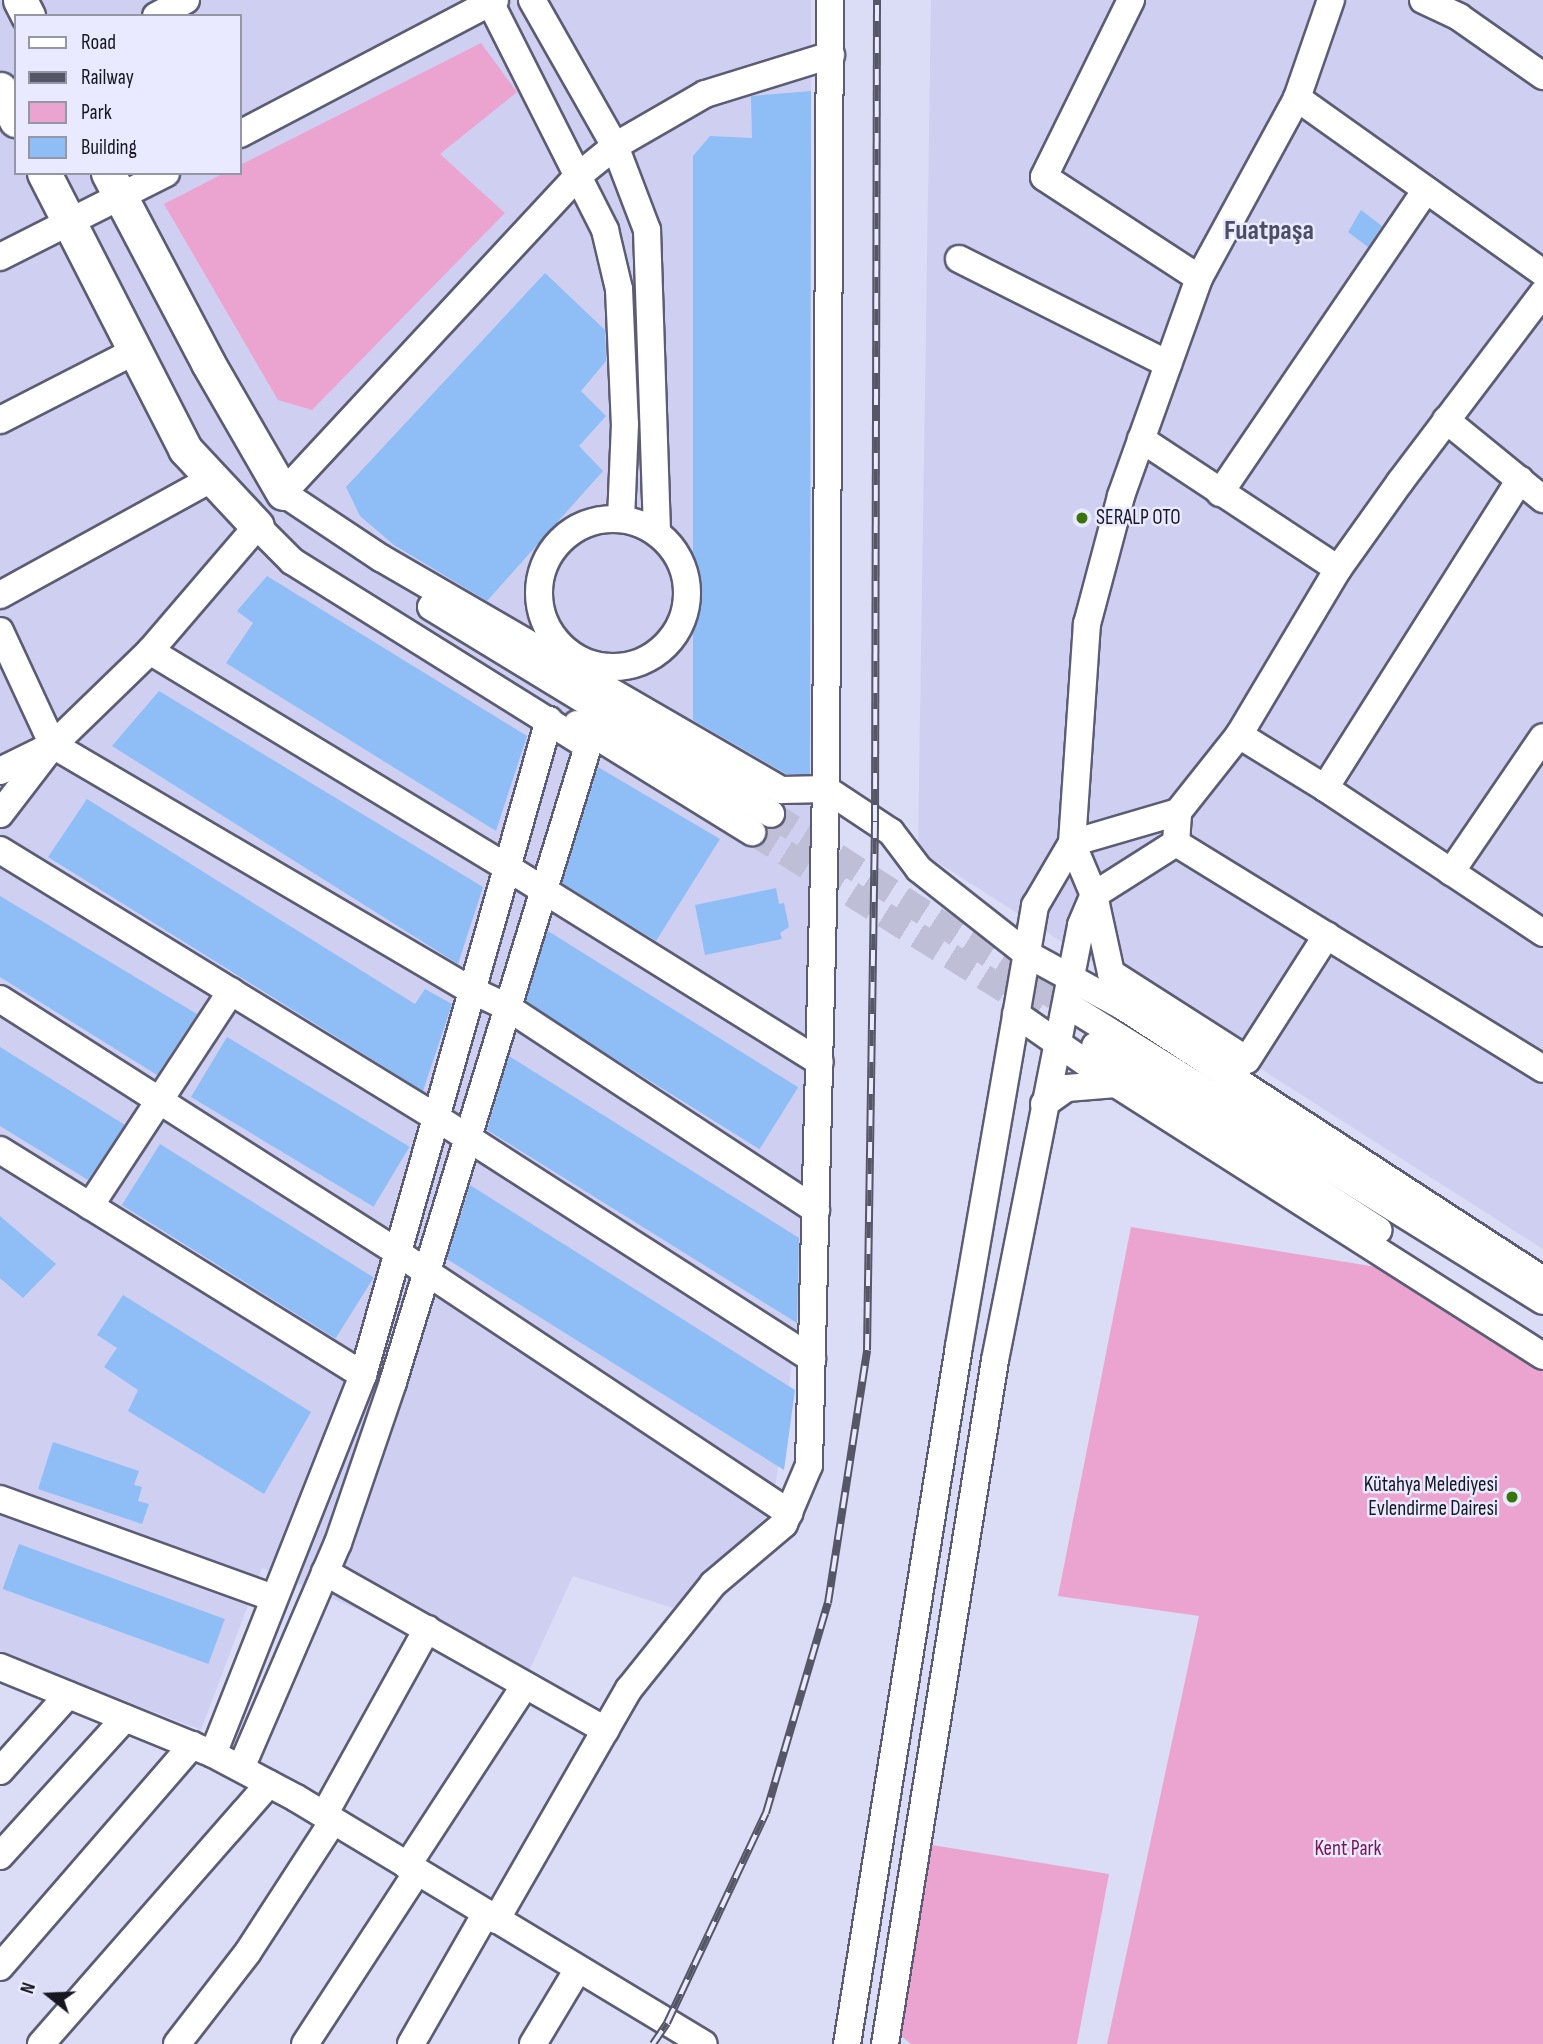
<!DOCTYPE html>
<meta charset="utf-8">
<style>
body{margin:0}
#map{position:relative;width:1543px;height:2044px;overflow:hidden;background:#dbdcf6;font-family:"Sofia Sans Condensed",sans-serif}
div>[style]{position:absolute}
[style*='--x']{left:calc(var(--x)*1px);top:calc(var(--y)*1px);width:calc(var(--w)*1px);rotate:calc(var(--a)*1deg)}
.built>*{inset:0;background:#cfd0f1}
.green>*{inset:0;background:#eba4cf}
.building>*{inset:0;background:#8fbdf6;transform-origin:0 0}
.minor-tunnel>*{height:26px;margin-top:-13px;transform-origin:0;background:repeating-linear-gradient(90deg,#bebed6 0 26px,transparent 0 39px)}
.roads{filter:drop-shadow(2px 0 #5c5d74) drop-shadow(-2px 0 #5c5d74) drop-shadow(0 2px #5c5d74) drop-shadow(0 -2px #5c5d74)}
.minor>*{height:26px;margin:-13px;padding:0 13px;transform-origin:13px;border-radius:13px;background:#fff}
.minor>.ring{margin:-13px;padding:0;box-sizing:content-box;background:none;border:26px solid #fff;border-radius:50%}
.major>*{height:33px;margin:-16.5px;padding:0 16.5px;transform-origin:16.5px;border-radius:16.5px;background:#fff}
.rail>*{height:8px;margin-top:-4px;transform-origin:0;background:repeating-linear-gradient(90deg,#e9eaff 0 16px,#565766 0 32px);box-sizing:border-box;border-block:2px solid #565766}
.dots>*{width:19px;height:19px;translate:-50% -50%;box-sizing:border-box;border:4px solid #e9eaff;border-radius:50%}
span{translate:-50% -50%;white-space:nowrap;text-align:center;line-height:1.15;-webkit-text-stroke:5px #e9eaff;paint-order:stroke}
.poi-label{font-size:21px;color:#171721}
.left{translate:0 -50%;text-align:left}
.right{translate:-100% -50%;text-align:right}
.park-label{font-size:21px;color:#77155b}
.district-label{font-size:28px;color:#4d4d63;font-weight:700}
.legend{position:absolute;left:14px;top:14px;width:228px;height:161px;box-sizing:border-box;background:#e9eaff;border:2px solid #9596a6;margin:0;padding:9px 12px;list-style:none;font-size:21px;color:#171721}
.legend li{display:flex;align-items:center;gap:14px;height:35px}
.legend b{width:35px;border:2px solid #9596a6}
.north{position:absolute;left:14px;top:1960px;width:70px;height:70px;-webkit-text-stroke:5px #e9eaff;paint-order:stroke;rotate:288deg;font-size:19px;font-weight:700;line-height:28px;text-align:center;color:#171721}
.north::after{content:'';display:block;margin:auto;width:24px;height:32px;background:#171721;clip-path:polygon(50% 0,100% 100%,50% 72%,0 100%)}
</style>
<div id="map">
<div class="built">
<i style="clip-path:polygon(evenodd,0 0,811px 0,810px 893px,798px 1319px,772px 1511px,673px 1608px,573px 1576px,524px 1682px,262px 1568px,201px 1730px,0 1653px,0 0,16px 16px,240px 16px,240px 173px,16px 173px,16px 16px)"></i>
<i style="clip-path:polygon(931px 0,1543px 0,1543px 1249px,918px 850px)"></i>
</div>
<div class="green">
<i style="clip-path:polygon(481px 43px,517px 92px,440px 154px,505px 213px,312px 410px,278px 400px,164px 204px,224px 173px,240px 173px,240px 165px)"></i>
<i style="clip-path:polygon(1131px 1227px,1389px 1269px,1543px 1369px,1543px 2044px,1107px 2044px,1199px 1616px,1058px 1596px)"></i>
<i style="clip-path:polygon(932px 1845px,1109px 1874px,1077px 2044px,911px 2044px,900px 2035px)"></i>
</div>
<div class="building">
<i style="clip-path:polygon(811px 91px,810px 774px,786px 774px,693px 720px,693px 156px,710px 136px,752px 138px,751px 96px)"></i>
<i style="clip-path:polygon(1361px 210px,1382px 226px,1368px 247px,1348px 232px)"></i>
<i style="clip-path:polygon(545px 273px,605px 330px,606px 361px,581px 391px,606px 416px,579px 446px,603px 471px,487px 601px,394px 545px,360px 516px,346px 487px)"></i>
<i style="clip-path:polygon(267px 576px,527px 736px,496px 831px,226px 663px,253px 623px,237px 611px)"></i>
<i style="clip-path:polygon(159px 691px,483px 887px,458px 964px,112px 746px)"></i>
<i style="clip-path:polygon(598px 767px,720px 839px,656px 941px,562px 883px)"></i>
<i style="clip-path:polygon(87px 799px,415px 1004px,425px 989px,452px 1004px,423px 1091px,48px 857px)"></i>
<i style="clip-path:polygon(776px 888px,779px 904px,784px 903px,789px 927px,780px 933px,782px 939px,705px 955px,695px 905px)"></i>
<i style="clip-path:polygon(0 896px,197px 1014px,157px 1075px,0 977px)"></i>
<i style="left:548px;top:931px;width:295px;height:73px;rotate:32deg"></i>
<i style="left:227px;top:1037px;width:213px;height:70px;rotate:31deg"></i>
<i style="clip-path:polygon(0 1047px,125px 1125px,88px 1180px,0 1126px)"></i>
<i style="clip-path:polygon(509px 1056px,799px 1238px,797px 1323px,487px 1130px)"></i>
<i style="left:160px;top:1144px;width:252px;height:72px;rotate:32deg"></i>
<i style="clip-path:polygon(470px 1185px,795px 1390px,784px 1470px,447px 1259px)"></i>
<i style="clip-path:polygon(0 1216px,56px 1264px,23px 1298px,0 1278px)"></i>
<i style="clip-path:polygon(123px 1295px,311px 1412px,264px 1494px,128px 1411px,138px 1390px,104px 1367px,117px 1348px,97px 1335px)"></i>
<i style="clip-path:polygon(53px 1442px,139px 1471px,134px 1485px,142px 1487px,138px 1501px,149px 1504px,142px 1524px,38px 1489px)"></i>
<i style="left:19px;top:1544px;width:219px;height:48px;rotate:20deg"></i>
</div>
<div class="minor-tunnel">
<i style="--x:771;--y:814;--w:360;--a:32.8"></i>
<i style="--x:752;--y:832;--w:404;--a:32"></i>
</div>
<div class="roads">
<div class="minor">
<i style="--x:489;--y:0;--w:258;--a:63.2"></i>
<i style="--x:605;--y:230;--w:61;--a:76.7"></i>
<i style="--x:619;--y:289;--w:135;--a:87.5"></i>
<i style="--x:625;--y:424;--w:95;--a:92.4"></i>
<i style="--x:532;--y:0;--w:168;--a:60.4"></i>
<i style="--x:615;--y:146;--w:90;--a:69.1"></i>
<i style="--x:647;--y:230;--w:303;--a:88.1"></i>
<i style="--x:1131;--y:0;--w:197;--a:116.2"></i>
<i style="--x:1044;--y:177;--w:185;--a:33.1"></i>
<i style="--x:1423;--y:0;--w:40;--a:25"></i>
<i style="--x:1459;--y:17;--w:103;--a:35.1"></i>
<i style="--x:156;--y:16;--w:34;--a:-28"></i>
<i style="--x:1297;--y:98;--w:302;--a:35.4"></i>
<i style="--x:240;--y:134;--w:288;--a:-27.7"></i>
<i style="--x:0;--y:257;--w:186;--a:-26.8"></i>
<i style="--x:959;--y:259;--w:234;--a:26.7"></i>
<i style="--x:0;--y:420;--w:152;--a:-27.1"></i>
<i style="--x:1446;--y:420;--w:125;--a:39.2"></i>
<i style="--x:1141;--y:439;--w:236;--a:33.4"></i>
<i style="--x:283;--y:493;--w:118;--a:33.6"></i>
<i style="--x:381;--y:558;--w:463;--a:30.1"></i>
<i style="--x:782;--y:790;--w:44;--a:-1.3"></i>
<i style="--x:826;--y:789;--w:78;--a:33.5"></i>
<i style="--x:891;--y:832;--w:46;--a:52.9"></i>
<i style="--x:919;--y:869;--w:137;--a:38.2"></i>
<i style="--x:1027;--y:954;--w:108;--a:28.7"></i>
<i style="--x:1122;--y:1006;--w:502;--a:33.06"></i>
<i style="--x:283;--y:493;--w:433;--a:-47.1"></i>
<i style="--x:578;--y:176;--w:48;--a:-39"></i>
<i style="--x:615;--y:146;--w:104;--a:-30"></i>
<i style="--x:705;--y:94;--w:132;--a:-17.2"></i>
<i style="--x:1220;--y:493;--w:366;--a:-55.8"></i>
<i class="ring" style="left:539px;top:519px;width:122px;height:122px"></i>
<i style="--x:0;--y:595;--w:241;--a:-28.8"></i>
<i style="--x:431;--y:607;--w:398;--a:31.3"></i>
<i style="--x:0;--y:631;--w:126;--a:65.1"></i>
<i style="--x:53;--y:745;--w:59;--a:153.9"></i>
<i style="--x:150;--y:651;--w:419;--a:31.2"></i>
<i style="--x:508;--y:868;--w:367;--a:31.9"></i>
<i style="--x:577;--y:724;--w:206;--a:31.7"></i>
<i style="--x:1239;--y:735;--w:101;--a:31.6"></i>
<i style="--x:1325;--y:788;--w:262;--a:33.6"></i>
<i style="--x:53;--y:745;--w:487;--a:30.4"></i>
<i style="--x:473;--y:991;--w:38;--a:25"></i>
<i style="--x:507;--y:1007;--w:370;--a:33.3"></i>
<i style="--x:1325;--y:788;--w:365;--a:-57.7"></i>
<i style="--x:1178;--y:812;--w:110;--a:163.7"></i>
<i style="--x:1072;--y:843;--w:56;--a:67.1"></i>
<i style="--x:1094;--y:895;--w:80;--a:77.7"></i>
<i style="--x:1111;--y:973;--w:161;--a:32.6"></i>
<i style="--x:1247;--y:1060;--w:148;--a:-57.4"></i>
<i style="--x:0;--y:814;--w:87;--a:-52.5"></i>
<i style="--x:53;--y:745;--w:135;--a:-44.1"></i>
<i style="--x:150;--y:651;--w:165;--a:-49.4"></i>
<i style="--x:1176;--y:843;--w:31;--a:-86"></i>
<i style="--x:1178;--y:812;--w:98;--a:-51.6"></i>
<i style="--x:1239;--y:735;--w:193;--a:-59.2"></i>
<i style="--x:1338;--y:569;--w:107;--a:-54.5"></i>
<i style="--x:1400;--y:482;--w:237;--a:-52.9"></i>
<i style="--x:1176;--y:843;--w:431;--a:31.6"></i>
<i style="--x:0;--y:850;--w:513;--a:31.52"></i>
<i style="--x:437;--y:1118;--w:446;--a:32.7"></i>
<i style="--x:1451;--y:872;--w:163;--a:-55.7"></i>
<i style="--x:0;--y:999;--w:472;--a:32.5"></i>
<i style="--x:398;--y:1253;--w:470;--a:33.6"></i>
<i style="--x:1074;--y:1009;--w:552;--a:31.91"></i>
<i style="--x:1016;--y:1014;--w:122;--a:35"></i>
<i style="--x:1095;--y:1046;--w:338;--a:33"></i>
<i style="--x:1044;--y:1104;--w:28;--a:-35"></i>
<i style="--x:1067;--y:1088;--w:49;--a:-4.7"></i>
<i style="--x:1116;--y:1084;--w:506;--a:32.5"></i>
<i style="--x:0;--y:1150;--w:427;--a:31.8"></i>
<i style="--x:90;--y:1206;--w:257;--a:-56.7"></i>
<i style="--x:0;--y:1499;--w:290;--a:19.9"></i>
<i style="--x:325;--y:1572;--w:322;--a:29.4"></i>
<i style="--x:0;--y:1667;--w:230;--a:22.2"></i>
<i style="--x:213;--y:1754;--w:94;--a:27.9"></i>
<i style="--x:296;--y:1798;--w:476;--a:31.1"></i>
<i style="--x:213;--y:1754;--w:408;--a:-68.4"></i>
<i style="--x:363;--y:1375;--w:681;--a:-74.15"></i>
<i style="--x:241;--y:1768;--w:245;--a:-66.7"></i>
<i style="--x:338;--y:1543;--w:170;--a:-71.1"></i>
<i style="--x:393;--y:1382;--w:665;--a:-72.95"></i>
<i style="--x:588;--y:746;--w:349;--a:-148"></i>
<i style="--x:292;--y:561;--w:49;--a:-135"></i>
<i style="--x:0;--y:1771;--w:102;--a:-48.2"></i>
<i style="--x:324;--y:1815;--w:213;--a:-61"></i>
<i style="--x:0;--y:1856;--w:186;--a:-47.8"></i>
<i style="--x:407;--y:1866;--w:216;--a:-56.9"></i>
<i style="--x:496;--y:1920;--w:267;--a:-60.1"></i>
<i style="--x:629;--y:1689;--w:134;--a:-51.3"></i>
<i style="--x:713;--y:1584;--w:93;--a:-40.2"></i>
<i style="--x:784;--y:1524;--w:64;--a:-67"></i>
<i style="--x:809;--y:1465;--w:676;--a:-88.56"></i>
<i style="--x:826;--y:789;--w:789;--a:-89.71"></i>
<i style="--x:0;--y:1967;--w:294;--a:-49.1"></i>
<i style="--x:41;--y:2044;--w:346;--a:-48.8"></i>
<i style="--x:177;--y:2044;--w:116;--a:-52.3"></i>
<i style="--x:248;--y:1952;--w:156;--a:-57"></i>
<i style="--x:305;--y:2044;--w:205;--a:-56.9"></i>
<i style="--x:411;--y:2044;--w:151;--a:-60.2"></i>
<i style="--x:533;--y:2044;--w:87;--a:-59"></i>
<i style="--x:847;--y:2044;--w:707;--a:-80.88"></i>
<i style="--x:959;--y:1346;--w:447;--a:-80.2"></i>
<i style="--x:1035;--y:906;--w:73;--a:-59.6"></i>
<i style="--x:1072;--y:843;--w:220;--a:-86.1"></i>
<i style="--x:1087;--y:624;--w:132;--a:-75.1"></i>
<i style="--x:1121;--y:496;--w:232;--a:-70.3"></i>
<i style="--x:1199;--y:278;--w:205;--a:-61.4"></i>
<i style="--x:1297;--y:98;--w:104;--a:-70.9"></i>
<i style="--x:885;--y:2044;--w:693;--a:-80.86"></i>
<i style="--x:995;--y:1360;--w:443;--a:-78.8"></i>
<i style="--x:1081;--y:925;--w:33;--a:-67"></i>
<i style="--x:1094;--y:895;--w:97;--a:-32.4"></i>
</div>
<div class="major">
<i style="--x:20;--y:0;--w:18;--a:63"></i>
<i style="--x:0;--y:89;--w:35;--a:63"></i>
<i style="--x:44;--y:173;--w:310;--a:62.9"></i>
<i style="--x:185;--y:449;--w:105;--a:46.9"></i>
<i style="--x:108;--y:173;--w:215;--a:62.2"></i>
<i style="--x:208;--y:363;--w:150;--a:60"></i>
</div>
</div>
<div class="rail">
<i style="--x:653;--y:2044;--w:25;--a:-56"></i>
<i style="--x:667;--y:2023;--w:232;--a:-64.8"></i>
<i style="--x:766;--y:1813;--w:219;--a:-73.6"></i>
<i style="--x:828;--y:1603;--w:256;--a:-81.2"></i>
<i style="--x:867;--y:1350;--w:529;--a:-89.13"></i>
<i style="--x:875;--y:821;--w:821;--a:-89.86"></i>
</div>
<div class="dots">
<i style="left:1082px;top:518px;background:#387409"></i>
<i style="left:1512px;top:1497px;background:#387409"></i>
</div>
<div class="poi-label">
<span class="left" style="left:1096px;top:518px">SERALP OTO</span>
<span class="right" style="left:1498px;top:1497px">Kütahya Melediyesi<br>Evlendirme Dairesi</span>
</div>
<div class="park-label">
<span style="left:1348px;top:1849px">Kent Park</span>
</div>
<div class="district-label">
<span style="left:1269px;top:231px">Fuatpaşa</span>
</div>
<ul class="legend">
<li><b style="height:9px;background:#fff"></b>Road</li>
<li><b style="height:9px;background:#565766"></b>Railway</li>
<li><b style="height:19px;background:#eba4cf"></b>Park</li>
<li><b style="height:19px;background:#8fbdf6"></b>Building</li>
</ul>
<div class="north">N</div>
</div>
